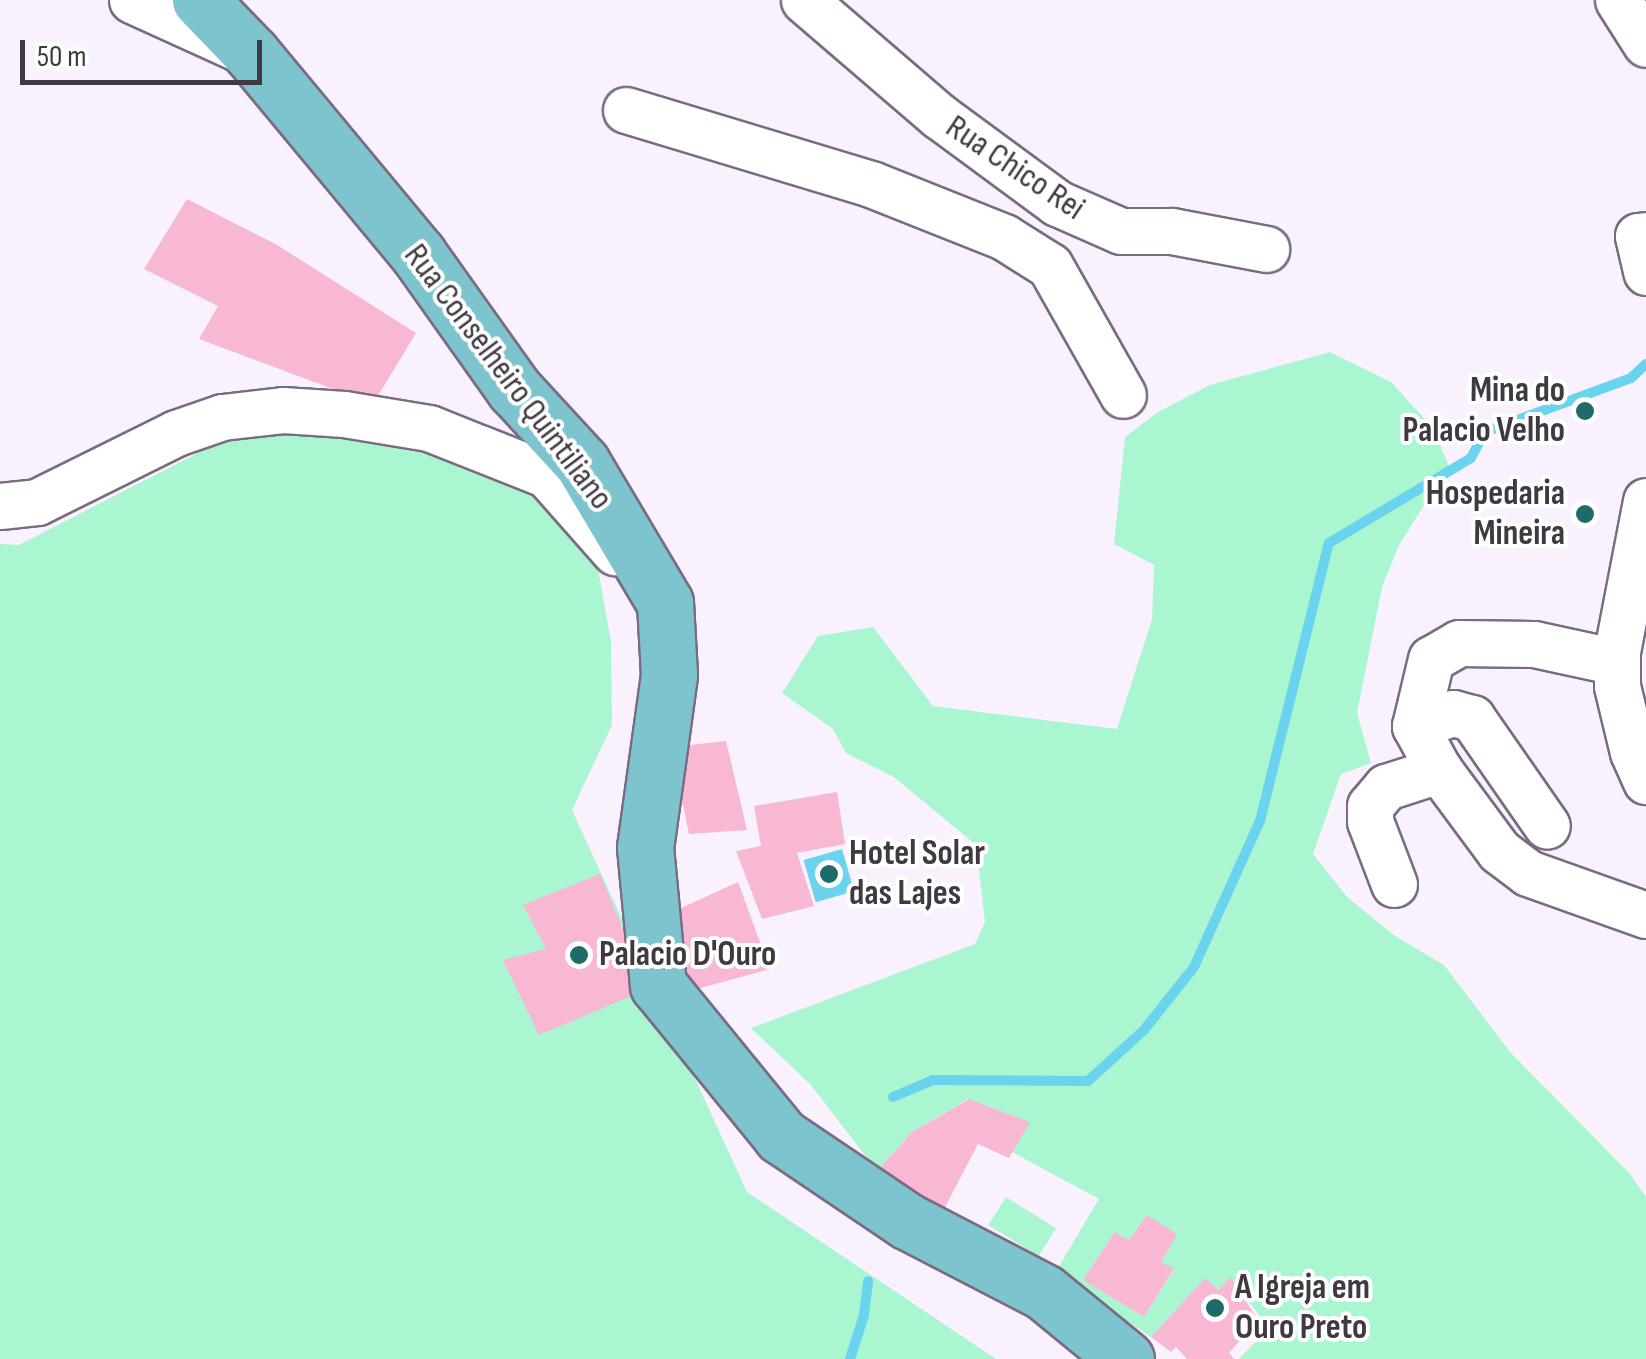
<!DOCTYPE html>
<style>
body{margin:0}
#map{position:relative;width:1646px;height:1359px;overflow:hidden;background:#faf1ff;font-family:"Sofia Sans Condensed",sans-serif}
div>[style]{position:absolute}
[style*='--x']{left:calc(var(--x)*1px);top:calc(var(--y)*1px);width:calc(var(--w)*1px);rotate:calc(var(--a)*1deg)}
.green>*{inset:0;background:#a9f6d0;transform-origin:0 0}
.water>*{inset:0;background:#6ad3ee;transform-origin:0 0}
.stream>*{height:10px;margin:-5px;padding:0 5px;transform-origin:5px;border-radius:5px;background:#6ad3ee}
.building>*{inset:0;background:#f8b7d3}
.roads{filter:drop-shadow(2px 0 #796c80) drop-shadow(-2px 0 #796c80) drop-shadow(0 2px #796c80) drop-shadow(0 -2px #796c80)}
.minor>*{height:45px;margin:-22.5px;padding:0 22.5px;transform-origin:22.5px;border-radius:22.5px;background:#fff}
.major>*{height:55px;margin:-27.5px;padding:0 27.5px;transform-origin:27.5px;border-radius:27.5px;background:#7ec4ce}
.dots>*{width:28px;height:28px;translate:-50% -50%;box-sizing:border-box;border:5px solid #fff;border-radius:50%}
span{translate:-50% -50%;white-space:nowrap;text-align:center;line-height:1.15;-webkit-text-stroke:8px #fff;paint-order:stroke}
.street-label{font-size:35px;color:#3f3942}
.poi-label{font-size:35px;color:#3f3942;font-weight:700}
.right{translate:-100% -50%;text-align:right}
.left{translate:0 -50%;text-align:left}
.scale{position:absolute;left:20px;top:40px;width:242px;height:45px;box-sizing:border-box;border:5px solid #3f3942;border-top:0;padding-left:12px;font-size:30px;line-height:35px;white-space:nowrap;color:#3f3942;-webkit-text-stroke:8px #fff;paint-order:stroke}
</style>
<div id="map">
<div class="green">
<i style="clip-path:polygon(evenodd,1330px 352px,1391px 382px,1432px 427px,1449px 466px,1399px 545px,1382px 587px,1357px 713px,1371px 763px,1341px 774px,1313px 854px,1347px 897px,1395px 936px,1444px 965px,1510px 1052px,1630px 1174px,1646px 1197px,1646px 1359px,1239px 1359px,1269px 1328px,1231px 1278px,1219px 1290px,1205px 1279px,1151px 1337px,1055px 1273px,1099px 1199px,1012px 1152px,1029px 1122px,968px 1099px,912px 1132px,877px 1171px,811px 1085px,751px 1028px,975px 944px,985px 922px,976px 845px,894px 777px,846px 753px,833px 729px,782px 693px,818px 636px,873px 627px,933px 706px,1117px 729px,1152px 619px,1154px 565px,1114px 544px,1125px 437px,1158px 412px,1210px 385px,1330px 352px,1147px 1215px,1176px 1234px,1161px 1262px,1174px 1270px,1144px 1317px,1084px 1280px,1115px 1232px,1129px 1240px,1147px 1215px)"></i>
<i style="clip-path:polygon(297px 423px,464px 452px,546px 493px,597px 563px,611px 642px,612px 725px,572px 810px,747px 1192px,996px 1359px,0 1359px,0 544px,19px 545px,223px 440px)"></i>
<i style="left:1006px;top:1197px;width:59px;height:33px;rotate:32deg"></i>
</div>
<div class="water">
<i style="left:842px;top:849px;width:44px;height:40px;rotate:74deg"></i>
</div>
<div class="stream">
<i style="--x:893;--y:1097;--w:43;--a:-23"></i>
<i style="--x:933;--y:1080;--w:155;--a:0.4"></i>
<i style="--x:1088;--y:1081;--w:76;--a:-42.3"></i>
<i style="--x:1144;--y:1030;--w:80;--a:-51.6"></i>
<i style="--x:1194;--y:967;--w:160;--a:-65.7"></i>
<i style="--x:1260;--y:821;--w:286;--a:-76.1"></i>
<i style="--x:1329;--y:543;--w:165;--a:-30.9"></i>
<i style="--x:1471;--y:458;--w:30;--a:-62"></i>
<i style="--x:1485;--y:432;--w:156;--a:-20.3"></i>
<i style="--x:1631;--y:378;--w:21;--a:-43"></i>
<i style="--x:850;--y:1359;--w:46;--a:-72.3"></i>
<i style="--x:864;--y:1315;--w:34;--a:-83"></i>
</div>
<div class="building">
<i style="clip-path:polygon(187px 199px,277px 245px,416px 333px,373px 404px,199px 339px,218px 306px,144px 269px)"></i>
<i style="clip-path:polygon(726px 741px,747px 830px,689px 834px,671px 747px)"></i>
<i style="clip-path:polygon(837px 792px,845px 844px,797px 853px,814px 906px,762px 919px,736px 851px,761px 846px,754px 806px)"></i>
<i style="clip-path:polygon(600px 874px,648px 989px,539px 1035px,503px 960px,546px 949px,523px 905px)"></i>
<i style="clip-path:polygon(738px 882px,770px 969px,682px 993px,657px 919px)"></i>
<i style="clip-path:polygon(969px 1099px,1030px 1122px,1009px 1158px,978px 1144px,943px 1211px,877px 1171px,912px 1132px)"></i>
<i style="clip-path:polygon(1147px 1215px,1177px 1234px,1161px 1262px,1174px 1269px,1144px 1317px,1083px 1280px,1115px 1232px,1129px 1240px)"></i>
<i style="clip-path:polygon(1231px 1277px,1258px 1320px,1229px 1353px,1234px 1359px,1187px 1359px,1176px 1347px,1171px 1352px,1151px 1337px,1205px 1278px,1219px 1290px)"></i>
</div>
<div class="roads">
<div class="minor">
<i style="--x:132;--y:0;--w:119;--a:24.4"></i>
<i style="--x:804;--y:0;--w:178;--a:40.7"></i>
<i style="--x:939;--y:116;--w:147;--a:36.4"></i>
<i style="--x:1057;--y:203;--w:70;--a:23.6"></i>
<i style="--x:1121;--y:231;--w:51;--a:0"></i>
<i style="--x:1172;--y:231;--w:96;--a:10.8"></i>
<i style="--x:1618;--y:0;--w:52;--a:57.5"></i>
<i style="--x:626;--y:110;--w:256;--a:16.8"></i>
<i style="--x:871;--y:184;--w:143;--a:21.7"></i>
<i style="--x:1004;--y:237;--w:54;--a:32.2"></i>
<i style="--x:1050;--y:266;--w:148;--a:60.5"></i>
<i style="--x:1646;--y:235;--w:8;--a:173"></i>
<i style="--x:1638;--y:236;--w:37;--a:77"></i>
<i style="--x:1646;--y:501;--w:153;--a:100.9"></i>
<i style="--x:1617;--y:651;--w:35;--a:90"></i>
<i style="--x:1617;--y:686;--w:68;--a:76.4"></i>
<i style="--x:1633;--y:752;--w:32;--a:66"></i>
<i style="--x:0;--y:506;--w:37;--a:-6"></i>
<i style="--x:37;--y:502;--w:155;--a:-26.4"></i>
<i style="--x:176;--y:433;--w:49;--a:-19.2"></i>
<i style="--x:222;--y:417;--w:61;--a:-6.5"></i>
<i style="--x:283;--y:410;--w:61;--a:3.8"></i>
<i style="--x:344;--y:414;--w:86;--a:9.4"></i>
<i style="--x:429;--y:428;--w:127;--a:21.7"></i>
<i style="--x:547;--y:475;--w:103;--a:48.6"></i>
<i style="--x:1617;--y:662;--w:85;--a:-167.8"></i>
<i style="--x:1534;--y:644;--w:75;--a:-179.2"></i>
<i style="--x:1459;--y:643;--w:32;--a:150"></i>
<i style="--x:1431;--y:659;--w:69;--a:103.4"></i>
<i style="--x:1415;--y:726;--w:50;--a:61.4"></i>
<i style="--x:1439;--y:770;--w:101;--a:53.5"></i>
<i style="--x:1499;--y:851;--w:36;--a:37"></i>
<i style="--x:1528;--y:873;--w:125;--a:19.6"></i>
<i style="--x:1415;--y:726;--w:40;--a:-18.9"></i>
<i style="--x:1453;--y:713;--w:20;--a:15"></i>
<i style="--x:1472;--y:718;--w:131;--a:55.2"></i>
<i style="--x:1394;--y:884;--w:67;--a:-110.9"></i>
<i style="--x:1370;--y:821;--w:15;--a:-90"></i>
<i style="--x:1370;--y:806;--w:25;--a:-50"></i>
<i style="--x:1386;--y:787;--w:56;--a:-17.8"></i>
</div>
<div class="major">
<i style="--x:200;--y:0;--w:75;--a:46.1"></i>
<i style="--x:252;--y:54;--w:260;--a:50.3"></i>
<i style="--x:418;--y:254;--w:166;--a:54.6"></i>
<i style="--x:514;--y:389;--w:100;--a:47.4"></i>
<i style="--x:582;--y:463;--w:163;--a:59.3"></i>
<i style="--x:665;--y:603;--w:72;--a:86.8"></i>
<i style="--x:669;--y:675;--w:174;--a:97.9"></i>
<i style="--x:645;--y:847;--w:139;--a:84.6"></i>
<i style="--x:658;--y:985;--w:195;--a:50.8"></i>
<i style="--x:781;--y:1136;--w:152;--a:34"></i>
<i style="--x:907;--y:1221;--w:154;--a:27.4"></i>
<i style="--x:1044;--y:1292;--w:106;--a:39.3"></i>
</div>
</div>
<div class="dots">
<i style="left:1585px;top:411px;background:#1f6b6c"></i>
<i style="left:1585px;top:514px;background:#1f6b6c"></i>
<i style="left:829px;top:874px;background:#1f6b6c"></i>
<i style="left:579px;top:955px;background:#1f6b6c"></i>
<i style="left:1215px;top:1308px;background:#1f6b6c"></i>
</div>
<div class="street-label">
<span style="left:1015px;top:168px;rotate:34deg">Rua Chico Rei</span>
<span style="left:508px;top:377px;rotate:53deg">Rua Conselheiro Quintiliano</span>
</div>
<div class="poi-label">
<span class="right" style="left:1565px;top:411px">Mina do<br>Palacio Velho</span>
<span class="right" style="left:1565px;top:514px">Hospedaria<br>Mineira</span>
<span class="left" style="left:849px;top:874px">Hotel Solar<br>das Lajes</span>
<span class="left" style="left:599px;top:955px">Palacio D'Ouro</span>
<span class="left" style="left:1235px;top:1308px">A Igreja em<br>Ouro Preto</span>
</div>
<div class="scale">50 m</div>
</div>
